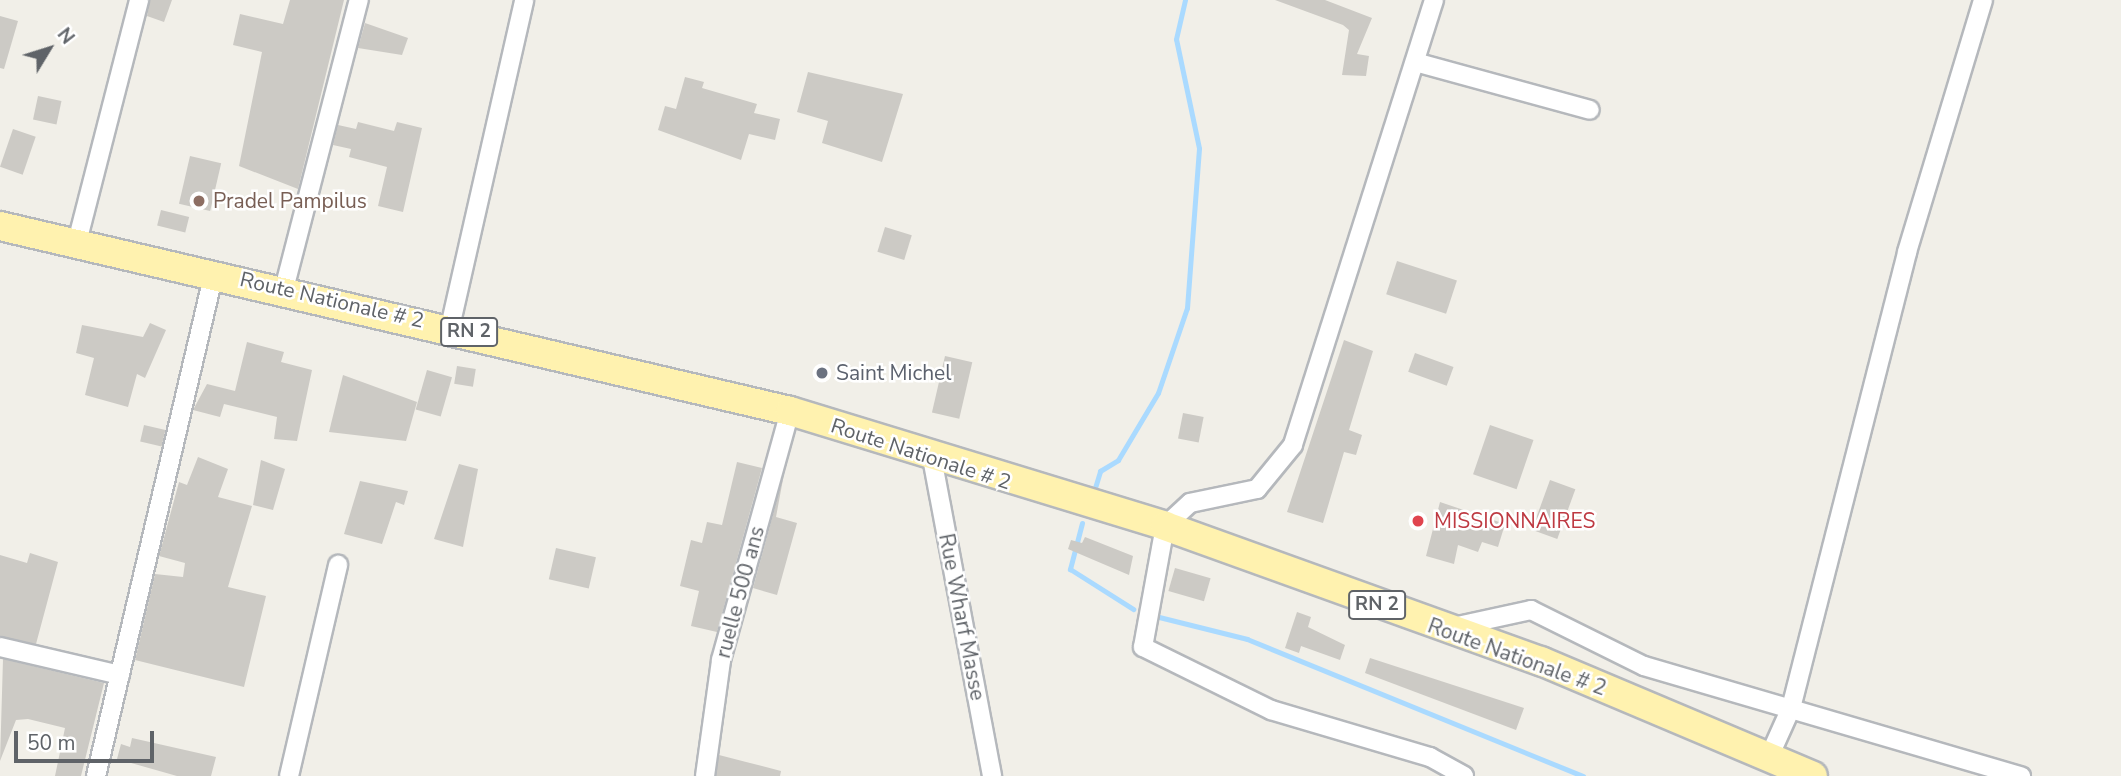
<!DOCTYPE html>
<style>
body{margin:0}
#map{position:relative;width:2121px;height:776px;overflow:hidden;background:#f1efe8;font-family:"Nunito Sans",sans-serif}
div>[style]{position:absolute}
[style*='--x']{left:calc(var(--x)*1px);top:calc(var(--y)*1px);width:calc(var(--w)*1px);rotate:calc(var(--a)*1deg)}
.stream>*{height:5px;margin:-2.5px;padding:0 2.5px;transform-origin:2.5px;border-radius:2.5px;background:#aadaff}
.building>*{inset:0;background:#cccac5;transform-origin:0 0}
.roads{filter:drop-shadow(2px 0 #b5b8bc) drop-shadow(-2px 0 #b5b8bc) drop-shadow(0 2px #b5b8bc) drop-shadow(0 -2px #b5b8bc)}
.minor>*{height:18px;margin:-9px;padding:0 9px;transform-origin:9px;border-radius:9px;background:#fff}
.primary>*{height:28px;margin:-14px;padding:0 14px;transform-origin:14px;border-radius:14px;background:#fff2af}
.dots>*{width:19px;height:19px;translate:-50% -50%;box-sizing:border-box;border:4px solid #fff;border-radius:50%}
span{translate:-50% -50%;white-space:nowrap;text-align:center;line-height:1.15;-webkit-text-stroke:5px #fff;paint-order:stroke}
.shield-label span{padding:2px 5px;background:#fff;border:2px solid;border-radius:5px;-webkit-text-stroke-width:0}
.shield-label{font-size:19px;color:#5f6368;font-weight:700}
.education-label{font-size:21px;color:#785e54}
.left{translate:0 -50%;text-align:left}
.street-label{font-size:21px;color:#5f6368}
.worship-label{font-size:21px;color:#5b616d}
.health-label{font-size:21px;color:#be3a42}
.north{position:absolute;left:14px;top:14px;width:70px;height:70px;-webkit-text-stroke:5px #fff;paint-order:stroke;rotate:52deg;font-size:19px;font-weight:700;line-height:28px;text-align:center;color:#5f6368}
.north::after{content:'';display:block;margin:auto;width:24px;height:32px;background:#5f6368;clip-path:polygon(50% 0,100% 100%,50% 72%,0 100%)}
.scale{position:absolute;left:14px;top:731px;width:140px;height:32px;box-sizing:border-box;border:4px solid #5f6368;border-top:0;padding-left:9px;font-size:21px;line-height:24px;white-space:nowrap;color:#5f6368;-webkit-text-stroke:5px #fff;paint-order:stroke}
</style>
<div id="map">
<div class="stream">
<i style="--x:1094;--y:491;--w:21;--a:-73"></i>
<i style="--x:1100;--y:471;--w:21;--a:-31"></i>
<i style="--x:1118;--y:460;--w:78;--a:-59.2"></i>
<i style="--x:1158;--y:393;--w:90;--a:-71.2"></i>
<i style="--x:1187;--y:308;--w:160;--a:-85.7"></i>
<i style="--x:1199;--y:148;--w:111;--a:-101.9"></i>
<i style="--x:1176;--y:39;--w:40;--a:-77"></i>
<i style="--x:1082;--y:523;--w:48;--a:104.6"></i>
<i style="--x:1070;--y:569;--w:75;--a:32.4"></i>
<i style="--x:1159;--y:617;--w:91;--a:14"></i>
<i style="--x:1247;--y:639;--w:363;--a:22.2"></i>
</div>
<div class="building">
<i style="clip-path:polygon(150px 0,172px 0,164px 22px,147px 16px)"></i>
<i style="clip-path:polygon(290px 0,344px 0,298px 189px,239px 166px,262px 52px,233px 45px,240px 14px,283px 24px)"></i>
<i style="clip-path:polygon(1275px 0,1325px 0,1372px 18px,1357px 54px,1369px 56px,1366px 76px,1342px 75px,1349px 30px,1343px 25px)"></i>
<i style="clip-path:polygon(0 16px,18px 21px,4px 69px,0 68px)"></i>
<i style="clip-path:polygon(365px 23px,408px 38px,402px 55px,358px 48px)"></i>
<i style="clip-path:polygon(808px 72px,903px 94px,882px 162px,822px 143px,828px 121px,797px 112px)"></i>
<i style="clip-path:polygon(685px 77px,704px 82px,702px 88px,757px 104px,754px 113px,780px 119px,775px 140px,749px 134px,741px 160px,658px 130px,665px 106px,676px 109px)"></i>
<i style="left:38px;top:96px;width:24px;height:24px;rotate:12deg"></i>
<i style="clip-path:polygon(358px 122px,394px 131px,397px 122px,422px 128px,403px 212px,378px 206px,387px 167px,349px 157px,351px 149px,333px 145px,338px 125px,356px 129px)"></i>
<i style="left:13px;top:129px;width:24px;height:40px;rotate:19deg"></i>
<i style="left:190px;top:156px;width:32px;height:49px;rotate:13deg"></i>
<i style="left:161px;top:210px;width:29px;height:16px;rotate:14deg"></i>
<i style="left:885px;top:227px;width:28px;height:26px;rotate:17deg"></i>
<i style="left:1397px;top:261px;width:63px;height:35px;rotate:18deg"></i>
<i style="clip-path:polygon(150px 323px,166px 330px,145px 378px,137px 374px,128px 407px,85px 395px,94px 358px,76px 353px,82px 325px,143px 337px)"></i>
<i style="clip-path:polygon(1344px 340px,1373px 351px,1349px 430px,1362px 435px,1356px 455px,1344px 452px,1323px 523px,1287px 512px)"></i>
<i style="clip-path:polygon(247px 342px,284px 352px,281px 362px,312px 370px,297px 441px,274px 439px,277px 417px,224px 404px,220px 417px,193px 410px,207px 384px,235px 391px)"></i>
<i style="left:1415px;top:353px;width:41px;height:20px;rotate:20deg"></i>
<i style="left:945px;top:356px;width:28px;height:58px;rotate:13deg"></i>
<i style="left:457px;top:366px;width:19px;height:18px;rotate:9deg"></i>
<i style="left:427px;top:370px;width:26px;height:41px;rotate:16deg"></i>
<i style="clip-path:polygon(343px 375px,417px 402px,406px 441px,329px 432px)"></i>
<i style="left:1183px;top:413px;width:21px;height:26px;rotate:11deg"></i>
<i style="left:144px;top:425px;width:22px;height:17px;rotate:13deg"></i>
<i style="left:1490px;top:425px;width:46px;height:52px;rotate:19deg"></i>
<i style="clip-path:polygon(198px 457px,228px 469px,218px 497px,252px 506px,228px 587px,266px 596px,244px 687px,135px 660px,155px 574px,183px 577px,185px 563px,159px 556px,179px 482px,187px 485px)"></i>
<i style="clip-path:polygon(261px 460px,285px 469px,273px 510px,253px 505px)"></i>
<i style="clip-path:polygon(737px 462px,762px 468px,717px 632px,691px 626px,699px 591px,680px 586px,691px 540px,702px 543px,707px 522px,722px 525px)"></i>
<i style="clip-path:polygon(459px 464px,478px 469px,463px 547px,434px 539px)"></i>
<i style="clip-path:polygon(784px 474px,776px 517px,797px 523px,777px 595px,753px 588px)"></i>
<i style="left:1550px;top:480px;width:27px;height:53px;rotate:20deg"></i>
<i style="clip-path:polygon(360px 481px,408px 491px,404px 505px,396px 502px,382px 544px,344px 534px)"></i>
<i style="clip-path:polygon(1440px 502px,1505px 524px,1498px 547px,1482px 542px,1478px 552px,1458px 545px,1454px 564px,1426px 556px)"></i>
<i style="clip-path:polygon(1085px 537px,1133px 556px,1129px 575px,1068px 549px,1071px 540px,1082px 543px)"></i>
<i style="left:556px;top:548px;width:41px;height:32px;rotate:13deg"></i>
<i style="clip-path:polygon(30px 553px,58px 562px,36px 644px,0 636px,0 555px,27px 563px)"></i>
<i style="left:1175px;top:568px;width:37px;height:24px;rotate:16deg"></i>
<i style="clip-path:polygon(1297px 612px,1311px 617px,1308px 627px,1345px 645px,1340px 660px,1301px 646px,1299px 653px,1285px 648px)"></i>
<i style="clip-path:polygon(1370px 658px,1524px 708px,1516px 730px,1365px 673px)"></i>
<i style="clip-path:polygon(3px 659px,104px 683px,81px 776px,55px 776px,65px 728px,28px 719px,16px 720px,0 761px)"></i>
<i style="clip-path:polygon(132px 738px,216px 757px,211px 776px,177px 776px,117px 759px,121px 744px,130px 747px)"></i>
<i style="clip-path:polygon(719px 755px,781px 771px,780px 776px,716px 776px)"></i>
</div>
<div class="roads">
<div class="minor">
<i style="--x:1434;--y:0;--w:467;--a:107.6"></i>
<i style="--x:1293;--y:445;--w:57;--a:129.3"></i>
<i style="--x:1257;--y:489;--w:68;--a:168.2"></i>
<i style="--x:1190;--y:503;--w:34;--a:137"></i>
<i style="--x:1165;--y:526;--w:123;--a:100.3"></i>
<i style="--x:1143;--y:647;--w:143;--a:26.2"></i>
<i style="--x:1271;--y:710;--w:166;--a:16.5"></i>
<i style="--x:1430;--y:757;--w:39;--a:29"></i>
<i style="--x:1415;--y:62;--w:181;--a:15.3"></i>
<i style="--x:77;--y:242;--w:250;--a:-75.6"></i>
<i style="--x:284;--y:289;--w:299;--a:-75.5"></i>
<i style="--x:450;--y:327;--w:335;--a:-77.2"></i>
<i style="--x:932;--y:458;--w:324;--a:79.3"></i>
<i style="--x:1453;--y:627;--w:80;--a:-12.3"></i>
<i style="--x:1531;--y:610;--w:126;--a:26.4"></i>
<i style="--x:1644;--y:666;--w:393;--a:16.3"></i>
<i style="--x:0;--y:647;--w:123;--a:13.1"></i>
<i style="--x:1769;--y:757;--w:54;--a:-65.8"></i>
<i style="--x:1791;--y:708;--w:471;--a:-75.7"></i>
<i style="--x:1907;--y:252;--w:263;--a:-73.2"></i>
<i style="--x:96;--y:776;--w:517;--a:-76.8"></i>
<i style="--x:289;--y:776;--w:217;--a:-76.9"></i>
<i style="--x:705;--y:776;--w:117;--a:-82.1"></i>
<i style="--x:721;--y:660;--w:258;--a:-74.5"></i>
</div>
<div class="primary">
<i style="--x:0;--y:226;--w:811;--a:13.18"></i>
<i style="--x:790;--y:411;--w:392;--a:17"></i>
<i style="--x:1165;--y:526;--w:400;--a:19.8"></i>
<i style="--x:1541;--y:661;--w:295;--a:22.9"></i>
</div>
</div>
<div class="dots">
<i style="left:199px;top:201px;background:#8d6e63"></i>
<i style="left:822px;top:373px;background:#6b7280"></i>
<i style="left:1418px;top:521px;background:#e0444e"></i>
</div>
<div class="shield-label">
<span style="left:469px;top:332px">RN 2</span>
<span style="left:1377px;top:605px">RN 2</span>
</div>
<div class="education-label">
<span class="left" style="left:213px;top:201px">Pradel Pampilus</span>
</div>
<div class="street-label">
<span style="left:332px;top:300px;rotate:13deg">Route Nationale # 2</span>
<span style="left:921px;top:454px;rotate:18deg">Route Nationale # 2</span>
<span style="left:740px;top:592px;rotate:-75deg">ruelle 500 ans</span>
<span style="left:962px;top:617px;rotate:79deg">Rue Wharf Masse</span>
<span style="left:1517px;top:657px;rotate:20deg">Route Nationale # 2</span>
</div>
<div class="worship-label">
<span class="left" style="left:836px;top:373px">Saint Michel</span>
</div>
<div class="health-label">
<span class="left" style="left:1434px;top:521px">MISSIONNAIRES</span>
</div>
<div class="north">N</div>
<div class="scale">50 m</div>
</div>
